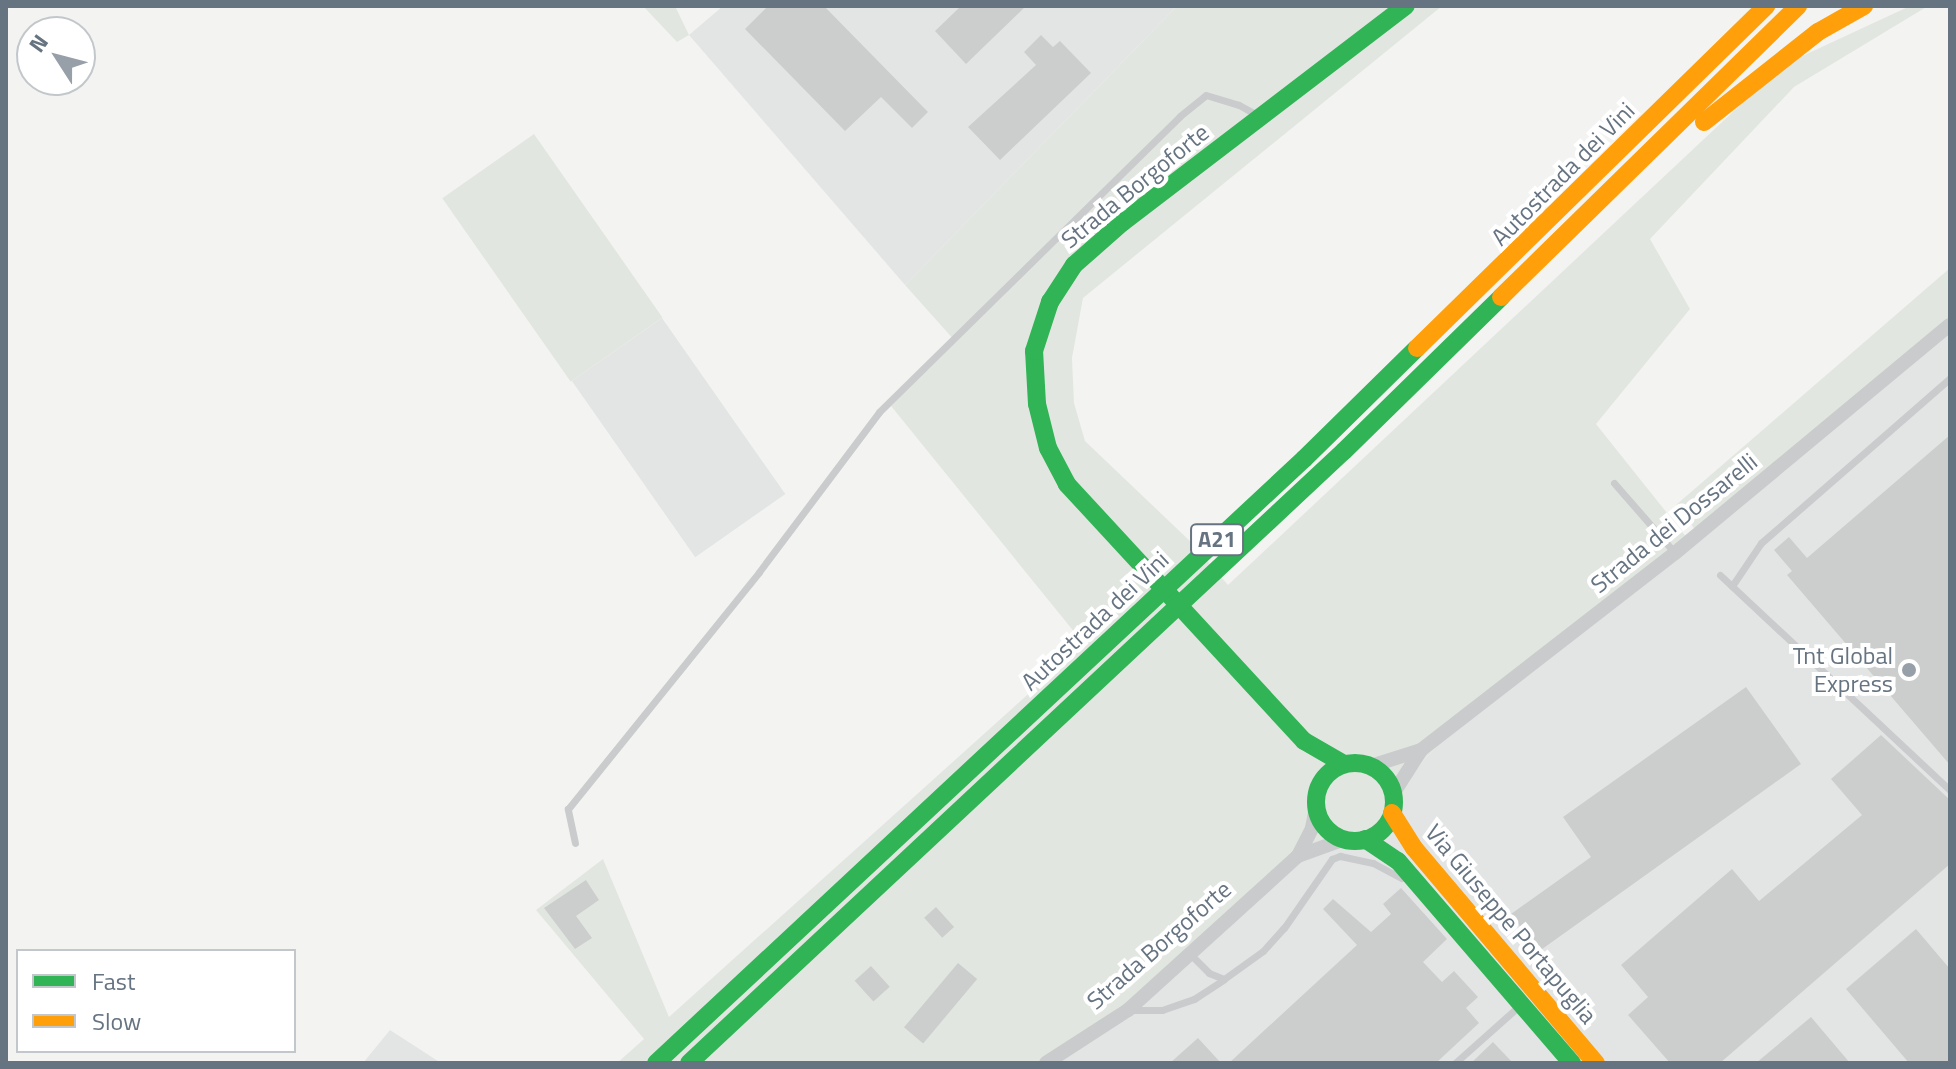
<!DOCTYPE html>
<style>
body{margin:0}
#map{position:relative;width:1956px;height:1069px;overflow:hidden;background:#f3f4f2;font-family:"Titillium Web",sans-serif}
div>[style]{position:absolute}
[style*='--x']{left:calc(var(--x)*1px);top:calc(var(--y)*1px);width:calc(var(--w)*1px);rotate:calc(var(--a)*1deg)}
.built>*{inset:0;background:#e3e5e5;transform-origin:0 0}
.green>*{inset:0;background:#e2e6e0;transform-origin:0 0}
.building>*{inset:0;background:#cccece;transform-origin:0 0}
.lane>*{height:7px;margin:-3.5px;padding:0 3.5px;transform-origin:3.5px;border-radius:3.5px;background:#c9cbcc}
.street>*{height:14px;margin:-7px;padding:0 7px;transform-origin:7px;border-radius:7px;background:#c9cbcc}
.fast>*{height:18px;margin:-9px;padding:0 9px;transform-origin:9px;border-radius:9px;background:#30b455}
.fast>.ring{margin:-9px;padding:0;box-sizing:content-box;background:none;border:18px solid #30b455;border-radius:50%}
.slow>*{height:18px;margin:-9px;padding:0 9px;transform-origin:9px;border-radius:9px;background:#ff9f0a}
.dots>*{width:22px;height:22px;translate:-50% -50%;box-sizing:border-box;border:4px solid #fff;border-radius:50%}
span{translate:-50% -50%;white-space:nowrap;text-align:center;line-height:1.15;-webkit-text-stroke:8px #fff;paint-order:stroke}
.shield-label span{padding:2px 6px;background:#fff;border:2px solid;border-radius:6px;-webkit-text-stroke-width:0}
.shield-label{font-size:22px;color:#667380;font-weight:700}
.street-label{font-size:24px;color:#667380}
.poi-label{font-size:24px;color:#667380}
.right{translate:-100% -50%;text-align:right}
.frame{position:absolute;inset:0;border:8px solid #667380;pointer-events:none}
.legend{position:absolute;left:16px;top:949px;width:280px;height:104px;box-sizing:border-box;background:#fff;border:2px solid #c2c7cc;margin:0;padding:10px 14px;list-style:none;font-size:24px;color:#667380}
.legend li{display:flex;align-items:center;gap:16px;height:40px}
.legend b{width:40px;border:2px solid #c2c7cc}
.north{position:absolute;left:16px;top:16px;width:80px;height:80px;box-sizing:border-box;background:#fff;border:2px solid #c2c7cc;border-radius:50%;rotate:306deg;font-size:22px;font-weight:700;line-height:32px;text-align:center;color:#667380}
.north::after{content:'';display:block;margin:auto;width:28px;height:36px;background:#97a0a8;clip-path:polygon(50% 0,100% 100%,50% 72%,0 100%)}
</style>
<div id="map">
<div class="built">
<i style="clip-path:polygon(723px 6px,1177px 6px,905px 285px,689px 35px)"></i>
<i style="left:662px;top:318px;width:215px;height:110px;rotate:55deg"></i>
<i style="clip-path:polygon(1950px 327px,1950px 1063px,1059px 1063px,1263px 885px,1410px 776px,1445px 737px)"></i>
<i style="clip-path:polygon(390px 1030px,441px 1063px,363px 1063px)"></i>
</div>
<div class="green">
<i style="clip-path:polygon(643px 6px,675px 6px,689px 35px,677px 42px)"></i>
<i style="clip-path:polygon(1177px 6px,1442px 6px,1083px 298px,1072px 358px,1074px 403px,1085px 441px,1192px 543px,1228px 585px,1783px 65px,1910px 6px,1928px 6px,1794px 87px,1650px 239px,1690px 309px,1596px 424px,1691px 543px,1445px 737px,1410px 776px,1403px 807px,1385px 835px,1352px 848px,1326px 847px,1263px 885px,1132px 1009px,1054px 1063px,617px 1063px,644px 1039px,536px 910px,603px 859px,669px 1017px,1084px 644px,891px 406px,955px 341px,905px 285px)"></i>
<i style="left:534px;top:134px;width:224px;height:112px;rotate:55deg"></i>
<i style="clip-path:polygon(1950px 268px,1950px 331px,1700px 536px,1676px 505px)"></i>
</div>
<div class="building">
<i style="clip-path:polygon(768px 6px,824px 6px,928px 112px,912px 128px,881px 97px,845px 131px,745px 29px)"></i>
<i style="clip-path:polygon(961px 6px,1026px 6px,966px 64px,935px 31px)"></i>
<i style="clip-path:polygon(1041px 35px,1053px 47px,1060px 41px,1091px 73px,1000px 160px,968px 127px,1036px 65px,1024px 52px)"></i>
<i style="clip-path:polygon(1950px 435px,1950px 765px,1787px 575px,1792px 571px,1774px 550px,1789px 537px,1807px 558px)"></i>
<i style="clip-path:polygon(1746px 687px,1801px 764px,1538px 952px,1511px 914px,1591px 857px,1563px 817px)"></i>
<i style="clip-path:polygon(1881px 735px,1950px 800px,1950px 864px,1720px 1063px,1670px 1063px,1628px 1015px,1648px 997px,1621px 965px,1732px 869px,1759px 901px,1862px 815px,1831px 779px)"></i>
<i style="clip-path:polygon(586px 880px,599px 900px,576px 916px,592px 938px,575px 949px,544px 908px)"></i>
<i style="clip-path:polygon(1401px 888px,1447px 939px,1423px 962px,1442px 982px,1454px 971px,1478px 997px,1466px 1008px,1479px 1023px,1436px 1063px,1229px 1063px,1357px 945px,1323px 909px,1333px 899px,1371px 932px,1391px 914px,1383px 904px)"></i>
<i style="left:936px;top:907px;width:27px;height:16px;rotate:48deg"></i>
<i style="clip-path:polygon(1916px 929px,1950px 969px,1950px 1063px,1909px 1063px,1846px 989px)"></i>
<i style="left:958px;top:963px;width:25px;height:84px;rotate:40deg"></i>
<i style="left:871px;top:966px;width:28px;height:22px;rotate:48deg"></i>
<i style="clip-path:polygon(1811px 1017px,1850px 1063px,1756px 1063px)"></i>
<i style="clip-path:polygon(1198px 1038px,1221px 1063px,1170px 1063px)"></i>
<i style="clip-path:polygon(1493px 1042px,1513px 1063px,1471px 1063px)"></i>
</div>
<div class="lane">
<i style="--x:1614;--y:483;--w:93;--a:48.9"></i>
<i style="--x:1720;--y:575;--w:315;--a:43.1"></i>
<i style="--x:1732;--y:586;--w:52;--a:-56"></i>
<i style="--x:1761;--y:543;--w:251;--a:-41.1"></i>
<i style="--x:575;--y:843;--w:35;--a:-102"></i>
<i style="--x:568;--y:809;--w:304;--a:-51.1"></i>
<i style="--x:759;--y:572;--w:200;--a:-53.1"></i>
<i style="--x:879;--y:412;--w:422;--a:-44.5"></i>
<i style="--x:1180;--y:116;--w:33;--a:-39"></i>
<i style="--x:1206;--y:95;--w:34;--a:17"></i>
<i style="--x:1239;--y:105;--w:21;--a:29"></i>
<i style="--x:1190;--y:954;--w:27;--a:45"></i>
<i style="--x:1209;--y:973;--w:16;--a:22"></i>
<i style="--x:1224;--y:979;--w:48;--a:-35.7"></i>
<i style="--x:1263;--y:951;--w:31;--a:-48"></i>
<i style="--x:1284;--y:928;--w:84;--a:-55.2"></i>
<i style="--x:1332;--y:859;--w:9;--a:-21"></i>
<i style="--x:1340;--y:856;--w:34;--a:12"></i>
<i style="--x:1373;--y:863;--w:32;--a:28"></i>
<i style="--x:1131;--y:1010;--w:31;--a:0"></i>
<i style="--x:1162;--y:1010;--w:34;--a:-19"></i>
<i style="--x:1194;--y:999;--w:35;--a:-33"></i>
<i style="--x:1455;--y:1063;--w:86;--a:-41.7"></i>
</div>
<div class="street">
<i style="--x:1371;--y:766;--w:52;--a:-17.7"></i>
<i style="--x:1393;--y:794;--w:52;--a:-57.5"></i>
<i style="--x:1421;--y:750;--w:321;--a:-37.8"></i>
<i style="--x:1675;--y:553;--w:357;--a:-39.7"></i>
<i style="--x:1298;--y:856;--w:31;--a:-63"></i>
<i style="--x:1312;--y:828;--w:20;--a:-79"></i>
<i style="--x:1046;--y:1063;--w:98;--a:-32.9"></i>
<i style="--x:1128;--y:1010;--w:229;--a:-42.2"></i>
<i style="--x:1298;--y:856;--w:50;--a:-19.9"></i>
</div>
<div class="fast">
<i class="ring" style="left:1316px;top:763px;width:60px;height:60px"></i>
<i style="--x:1344;--y:764;--w:46;--a:-150.1"></i>
<i style="--x:1304;--y:741;--w:350;--a:-132.7"></i>
<i style="--x:1067;--y:484;--w:41;--a:-117.8"></i>
<i style="--x:1048;--y:448;--w:45;--a:-104"></i>
<i style="--x:1037;--y:404;--w:53;--a:-93.2"></i>
<i style="--x:1034;--y:351;--w:52;--a:-71.9"></i>
<i style="--x:1050;--y:302;--w:44;--a:-57"></i>
<i style="--x:1074;--y:265;--w:65;--a:-41.3"></i>
<i style="--x:1123;--y:222;--w:356;--a:-37.4"></i>
<i style="--x:1365;--y:839;--w:40;--a:34"></i>
<i style="--x:1398;--y:861;--w:267;--a:49.3"></i>
<i style="--x:656;--y:1063;--w:886;--a:-42.99"></i>
<i style="--x:1304;--y:459;--w:158;--a:-44.5"></i>
<i style="--x:689;--y:1063;--w:896;--a:-43.06"></i>
<i style="--x:1344;--y:451;--w:220;--a:-44.4"></i>
</div>
<div class="slow">
<i style="--x:1704;--y:122;--w:145;--a:-38.3"></i>
<i style="--x:1818;--y:32;--w:53;--a:-29.5"></i>
<i style="--x:1501;--y:297;--w:416;--a:-44.4"></i>
<i style="--x:1417;--y:348;--w:489;--a:-44.4"></i>
<i style="--x:1392;--y:813;--w:41;--a:57.8"></i>
<i style="--x:1414;--y:848;--w:282;--a:49.8"></i>
</div>
<div class="dots">
<i style="left:1909px;top:670px;background:#97a0a8"></i>
</div>
<div class="shield-label">
<span style="left:1217px;top:540px">A21</span>
</div>
<div class="street-label">
<span style="left:1563px;top:174px;rotate:-45deg">Autostrada dei Vini</span>
<span style="left:1135px;top:186px;rotate:-39deg">Strada Borgoforte</span>
<span style="left:1674px;top:523px;rotate:-39deg">Strada dei Dossarelli</span>
<span style="left:1095px;top:621px;rotate:-43deg">Autostrada dei Vini</span>
<span style="left:1511px;top:924px;rotate:50deg">Via Giuseppe Portapuglia</span>
<span style="left:1159px;top:945px;rotate:-41deg">Strada Borgoforte</span>
</div>
<div class="poi-label">
<span class="right" style="left:1893px;top:670px">Tnt Global<br>Express</span>
</div>
<div class="frame"></div>
<ul class="legend">
<li><b style="height:10px;background:#30b455"></b>Fast</li>
<li><b style="height:10px;background:#ff9f0a"></b>Slow</li>
</ul>
<div class="north">N</div>
</div>
